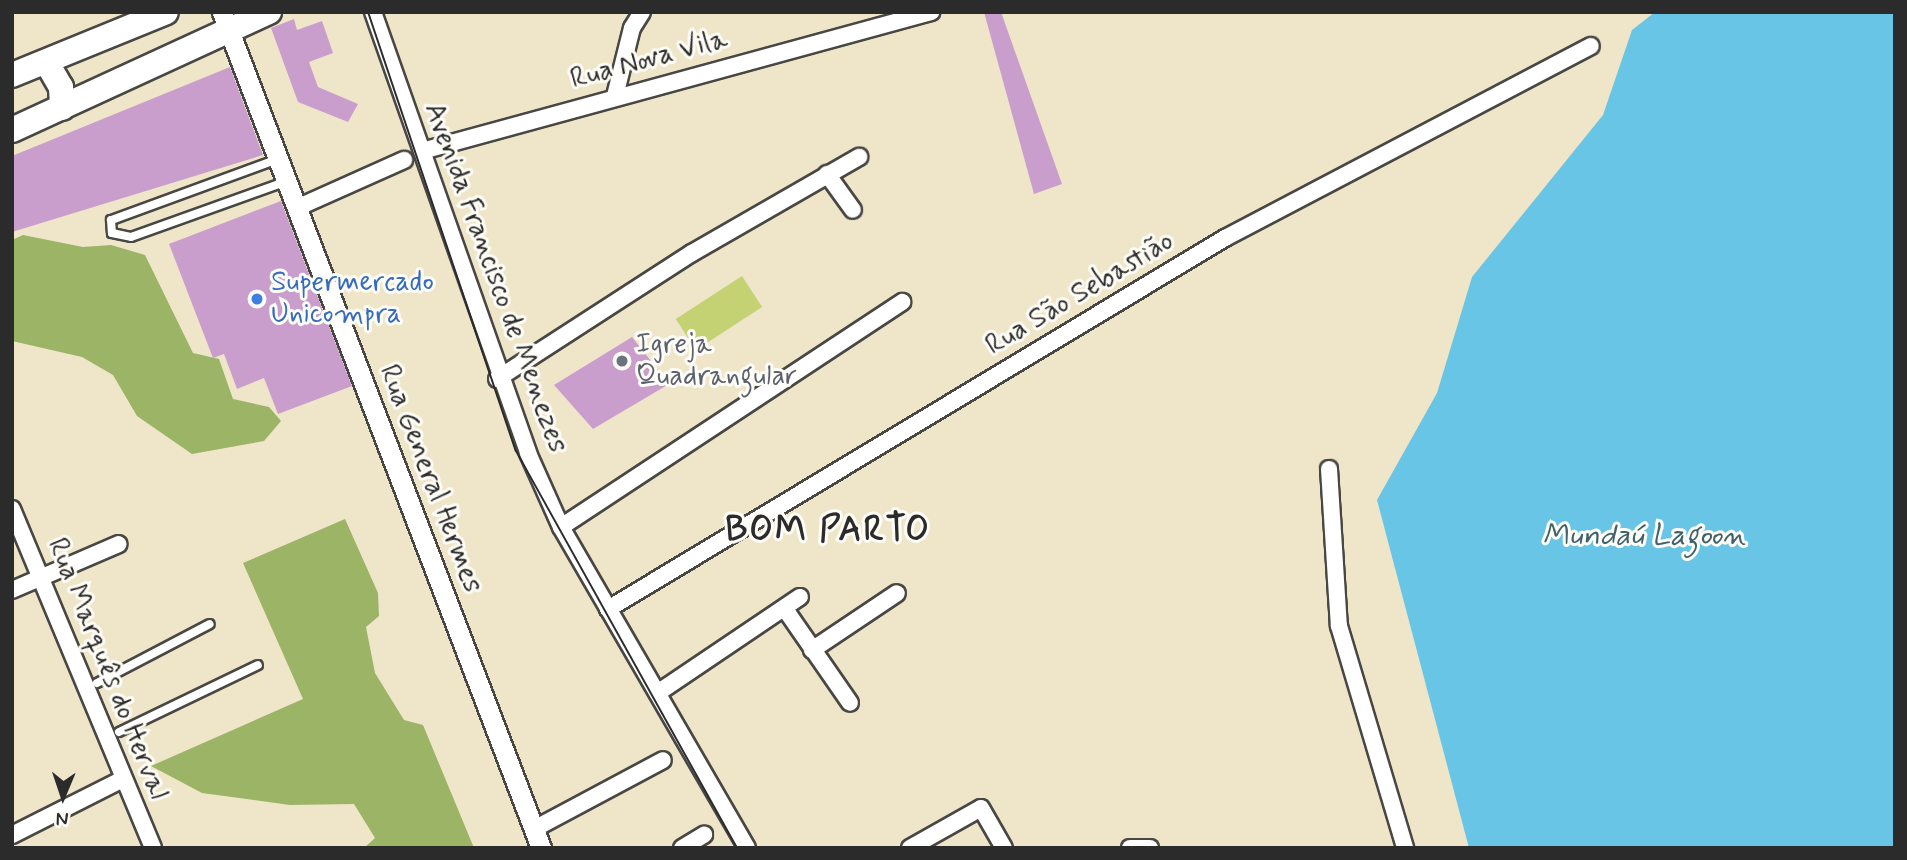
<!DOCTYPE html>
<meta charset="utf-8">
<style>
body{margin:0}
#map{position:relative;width:1907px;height:860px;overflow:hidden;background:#efe6c9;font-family:Mynerve,sans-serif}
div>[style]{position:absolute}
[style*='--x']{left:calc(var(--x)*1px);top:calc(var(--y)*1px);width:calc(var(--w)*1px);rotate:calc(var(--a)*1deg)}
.green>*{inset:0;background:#c4d274;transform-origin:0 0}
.forest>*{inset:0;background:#9bb466}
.water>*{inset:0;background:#68c5e6}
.building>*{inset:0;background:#c99ecd}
.roads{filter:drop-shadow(2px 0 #484743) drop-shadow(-2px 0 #484743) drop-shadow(0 2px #484743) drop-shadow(0 -2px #484743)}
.service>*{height:8px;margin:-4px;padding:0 4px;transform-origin:4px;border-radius:4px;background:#fff}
.minor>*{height:16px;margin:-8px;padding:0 8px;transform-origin:8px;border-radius:8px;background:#fff}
.tertiary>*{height:19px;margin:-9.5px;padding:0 9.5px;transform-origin:9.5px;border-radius:9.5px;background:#fff}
.primary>*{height:24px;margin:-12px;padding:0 12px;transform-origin:12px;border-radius:12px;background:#fff}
.tram>*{height:2px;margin:-1px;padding:0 1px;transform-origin:1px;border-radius:1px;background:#2b2b2b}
.dots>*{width:19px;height:19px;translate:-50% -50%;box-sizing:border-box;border:4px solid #fdfcf7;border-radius:50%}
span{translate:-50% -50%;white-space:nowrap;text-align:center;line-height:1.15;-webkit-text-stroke:6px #fdfcf7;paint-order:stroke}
.street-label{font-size:28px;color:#2b2b2b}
.shop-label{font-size:28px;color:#366cbe}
.left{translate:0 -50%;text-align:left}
.worship-label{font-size:28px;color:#5b616d}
.water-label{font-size:30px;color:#40616c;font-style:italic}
.district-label{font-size:35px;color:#2b2b2b;font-weight:700;letter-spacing:2px}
.frame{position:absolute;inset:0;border:14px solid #2b2b2b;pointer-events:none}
.north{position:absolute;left:28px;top:762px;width:70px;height:70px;-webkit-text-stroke:5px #fdfcf7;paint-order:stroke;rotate:182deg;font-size:19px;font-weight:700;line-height:28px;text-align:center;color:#2b2b2b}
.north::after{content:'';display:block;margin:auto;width:24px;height:32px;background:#2b2b2b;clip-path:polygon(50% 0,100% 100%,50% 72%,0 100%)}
</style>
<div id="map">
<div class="green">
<i style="left:742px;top:276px;width:37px;height:79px;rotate:57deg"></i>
</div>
<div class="forest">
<i style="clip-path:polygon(23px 235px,83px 247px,111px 245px,145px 255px,193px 353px,219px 359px,233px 399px,269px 407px,281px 421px,264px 441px,192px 454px,137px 416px,113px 375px,82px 357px,12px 341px,12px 240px)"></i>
<i style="clip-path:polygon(345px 519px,378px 593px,379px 616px,366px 627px,375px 673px,404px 720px,423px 725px,474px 848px,364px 848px,375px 838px,354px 804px,290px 805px,202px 793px,151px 766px,303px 699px,243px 563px)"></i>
</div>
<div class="water">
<i style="clip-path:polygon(1655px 12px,1895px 12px,1895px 848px,1469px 848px,1377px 500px,1437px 393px,1472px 277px,1603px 115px,1632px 30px)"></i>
</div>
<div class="building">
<i style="clip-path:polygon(984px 12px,1001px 12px,1062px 184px,1034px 194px)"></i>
<i style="clip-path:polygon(294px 19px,297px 30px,322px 21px,333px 53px,309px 62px,318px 87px,358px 104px,348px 122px,298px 102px,271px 28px)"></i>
<i style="clip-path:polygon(230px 67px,263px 155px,12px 232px,12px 156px)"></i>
<i style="clip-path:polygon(281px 201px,352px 386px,278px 414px,264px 378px,237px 389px,224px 354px,213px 358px,169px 244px)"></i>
<i style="clip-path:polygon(632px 337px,669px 384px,593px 429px,554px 385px)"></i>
</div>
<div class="roads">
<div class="service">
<i style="--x:278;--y:159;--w:178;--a:159.9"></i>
<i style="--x:111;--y:220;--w:13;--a:86"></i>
<i style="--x:112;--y:233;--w:19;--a:12"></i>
<i style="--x:131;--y:237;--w:166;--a:-19.7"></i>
<i style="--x:97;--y:683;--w:127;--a:-27.6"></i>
<i style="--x:119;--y:732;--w:154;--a:-25.7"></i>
</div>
<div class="minor">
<i style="--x:373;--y:12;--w:467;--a:70.6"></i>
<i style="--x:528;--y:453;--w:81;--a:66"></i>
<i style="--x:561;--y:527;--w:371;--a:59.9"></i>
<i style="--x:615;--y:96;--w:70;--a:-76"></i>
<i style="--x:632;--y:28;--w:19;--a:-58"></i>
<i style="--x:422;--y:151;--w:528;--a:-15.27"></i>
<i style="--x:827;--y:174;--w:44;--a:54.2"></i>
<i style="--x:301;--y:206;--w:113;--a:-24.1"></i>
<i style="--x:497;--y:379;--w:232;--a:-32.9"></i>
<i style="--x:692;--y:253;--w:193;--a:-29.9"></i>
<i style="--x:1329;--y:469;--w:157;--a:86.4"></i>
<i style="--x:1339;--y:626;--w:232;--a:73.4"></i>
<i style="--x:12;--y:509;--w:367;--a:67.4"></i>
<i style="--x:561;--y:527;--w:409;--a:-33.4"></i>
<i style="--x:12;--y:590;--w:116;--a:-23.3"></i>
<i style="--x:608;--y:609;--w:720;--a:-31.02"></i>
<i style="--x:1225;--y:238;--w:413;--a:-27.7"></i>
<i style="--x:785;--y:609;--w:114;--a:55.3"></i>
<i style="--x:812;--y:650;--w:102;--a:-33.8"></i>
<i style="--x:659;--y:692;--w:170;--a:-34"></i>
<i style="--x:534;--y:829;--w:146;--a:-28.1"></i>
<i style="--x:12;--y:835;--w:124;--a:-26.8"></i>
<i style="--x:682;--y:848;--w:26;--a:-31"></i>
<i style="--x:910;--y:848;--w:81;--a:-29.4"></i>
<i style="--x:981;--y:808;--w:46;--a:60.1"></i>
<i style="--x:1130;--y:848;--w:20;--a:0"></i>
</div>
<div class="tertiary">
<i style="--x:222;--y:12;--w:895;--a:69.11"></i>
</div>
<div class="primary">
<i style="--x:47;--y:63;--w:28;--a:60"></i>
<i style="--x:61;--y:87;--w:21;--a:87"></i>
<i style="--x:12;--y:75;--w:166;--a:-22.2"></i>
<i style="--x:12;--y:130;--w:283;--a:-24.7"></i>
</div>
</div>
<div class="tram">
<i style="--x:368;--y:12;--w:463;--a:71.4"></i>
<i style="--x:516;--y:451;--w:454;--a:60.9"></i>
</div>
<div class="dots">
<i style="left:257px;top:299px;background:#3f7fe0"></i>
<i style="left:622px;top:361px;background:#6b7280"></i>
</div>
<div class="street-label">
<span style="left:649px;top:60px;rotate:-15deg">Rua Nova Vila</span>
<span style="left:495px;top:278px;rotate:70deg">Avenida Francisco de Menezes</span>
<span style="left:1080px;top:294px;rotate:-31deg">Rua São Sebastião</span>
<span style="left:430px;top:479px;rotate:69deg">Rua General Hermes</span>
<span style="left:107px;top:669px;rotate:68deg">Rua Marquês do Herval</span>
</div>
<div class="shop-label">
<span class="left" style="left:271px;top:299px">Supermercado<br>Unicompra</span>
</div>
<div class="worship-label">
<span class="left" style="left:636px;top:361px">Igreja<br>Quadrangular</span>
</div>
<div class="water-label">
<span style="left:1644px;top:536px">Mundaú Lagoon</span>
</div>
<div class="district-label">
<span style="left:828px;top:530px">BOM PARTO</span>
</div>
<div class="frame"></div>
<div class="north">N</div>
</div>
